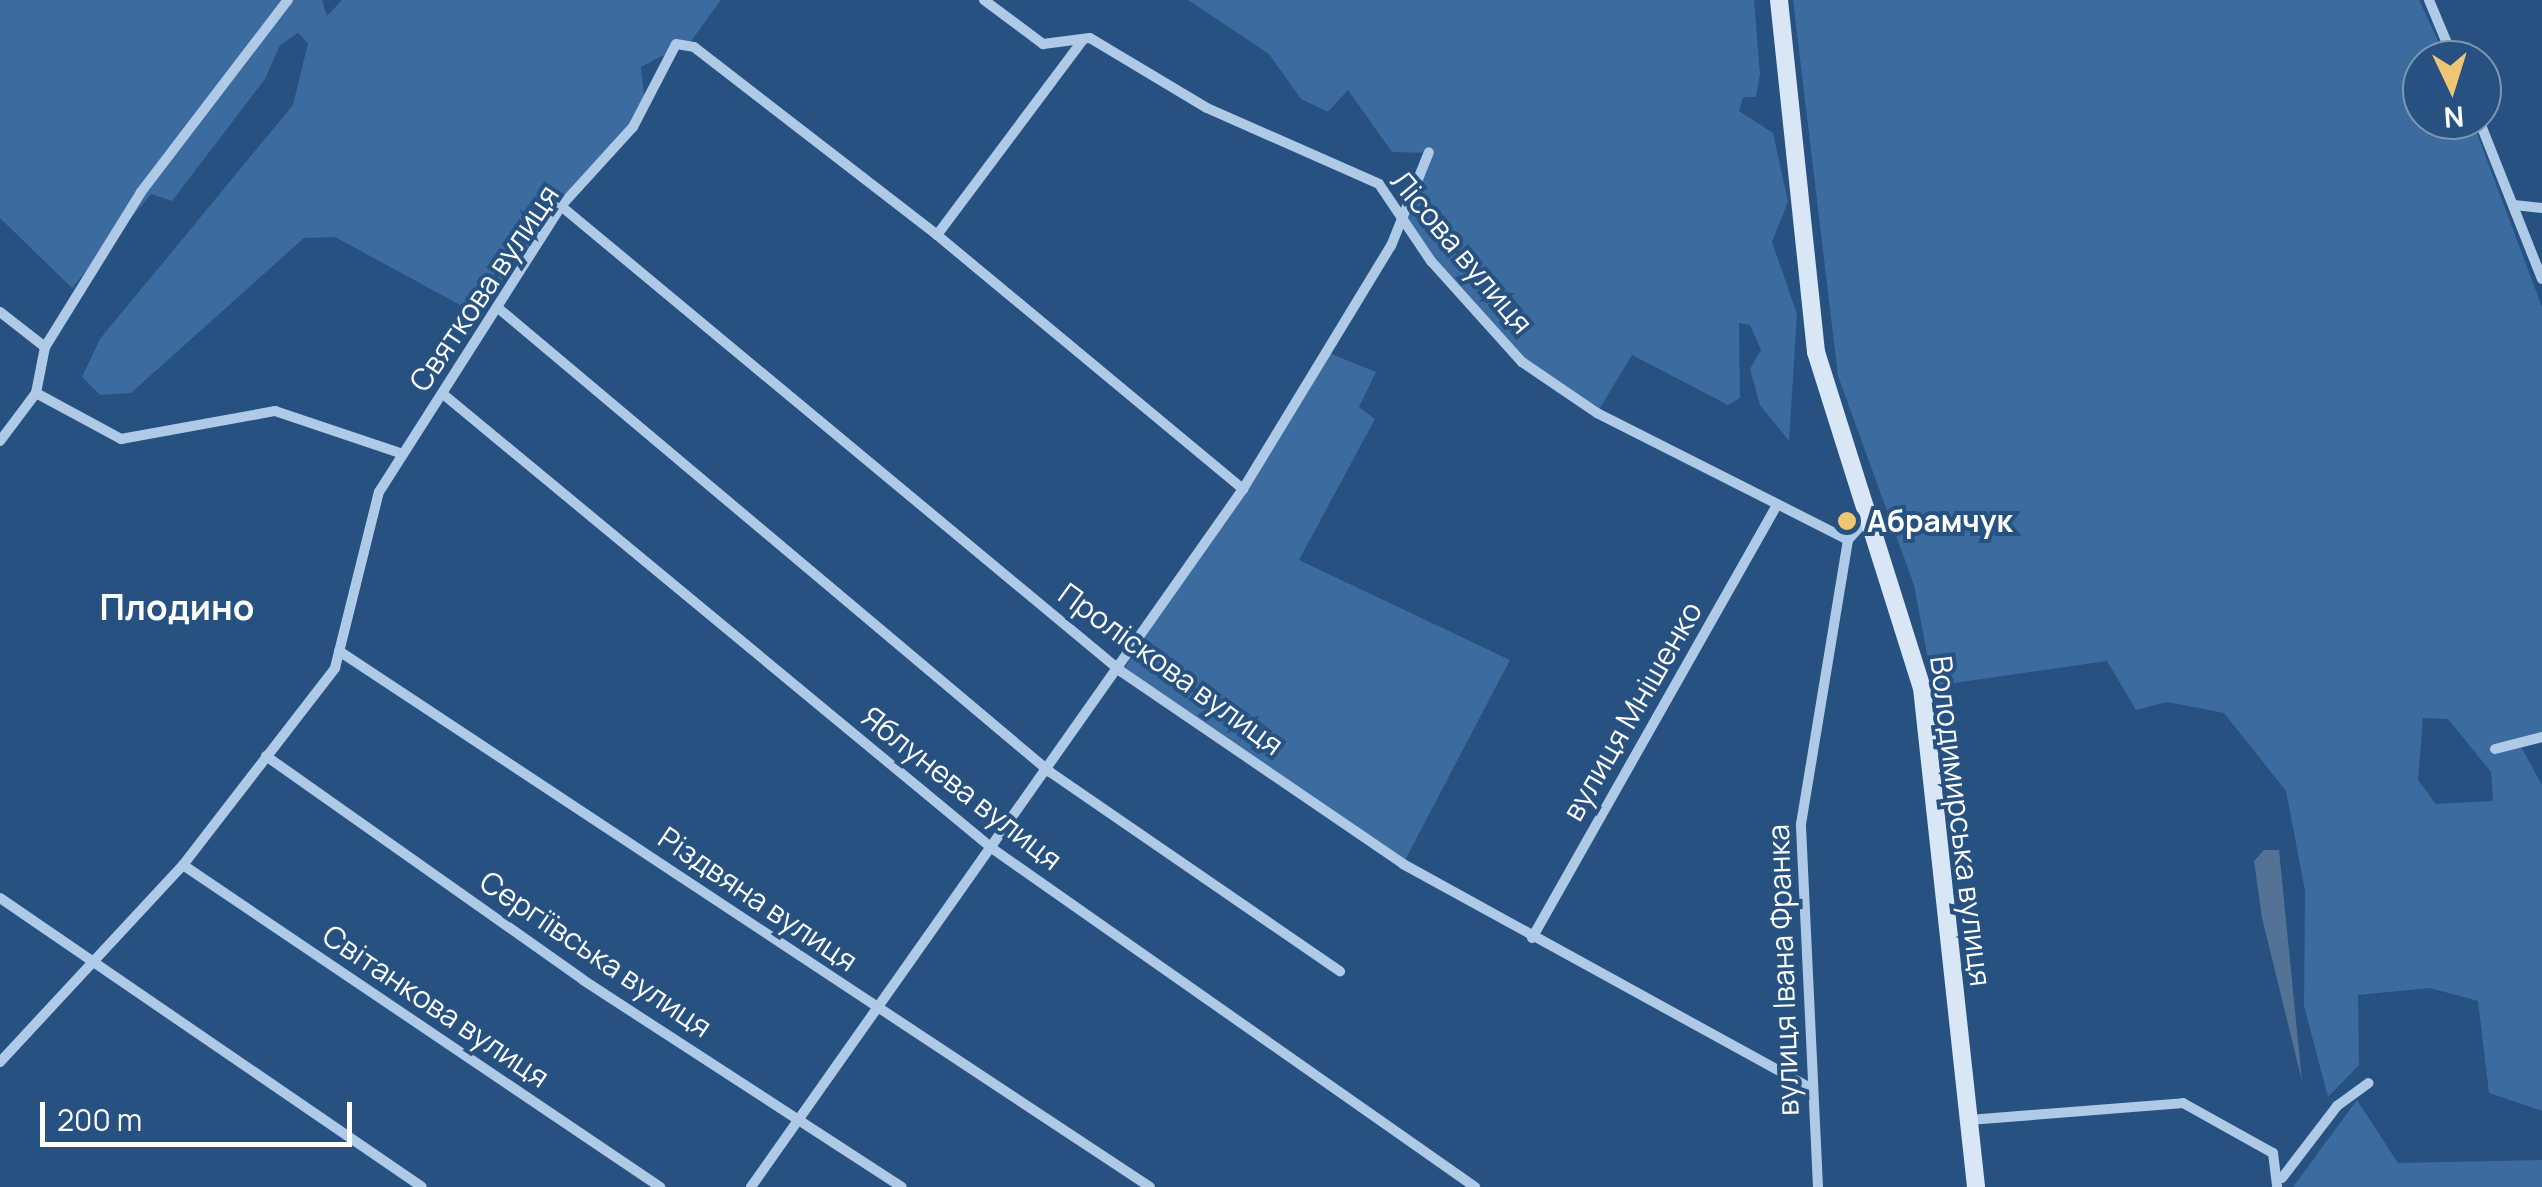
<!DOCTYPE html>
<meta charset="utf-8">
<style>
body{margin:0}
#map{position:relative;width:2542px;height:1187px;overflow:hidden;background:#265181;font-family:Manrope,sans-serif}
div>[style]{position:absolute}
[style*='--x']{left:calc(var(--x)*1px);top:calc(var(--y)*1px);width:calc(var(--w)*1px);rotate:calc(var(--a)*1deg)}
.green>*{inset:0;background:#3b6b9f}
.water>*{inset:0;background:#547295}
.minor>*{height:10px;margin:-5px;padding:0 5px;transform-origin:5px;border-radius:5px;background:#aecae6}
.secondary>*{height:18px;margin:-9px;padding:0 9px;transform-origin:9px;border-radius:9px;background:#d8e6f6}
.dots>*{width:28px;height:28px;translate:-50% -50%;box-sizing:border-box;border:5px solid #265181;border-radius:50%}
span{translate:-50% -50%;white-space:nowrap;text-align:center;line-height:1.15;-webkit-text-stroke:8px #265181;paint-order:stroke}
.street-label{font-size:30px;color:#fff}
.poi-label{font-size:30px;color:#fff;font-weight:700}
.left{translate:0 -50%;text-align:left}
.quarter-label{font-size:35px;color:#fff;font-weight:700}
.north{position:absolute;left:2402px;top:40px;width:100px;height:100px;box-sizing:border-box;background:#265181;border:2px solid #7d97b3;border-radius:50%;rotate:176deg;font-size:28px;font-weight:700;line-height:40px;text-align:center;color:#fff}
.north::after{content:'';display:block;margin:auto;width:35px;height:45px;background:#efc774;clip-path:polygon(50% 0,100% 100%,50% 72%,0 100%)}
.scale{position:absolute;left:40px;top:1102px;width:312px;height:45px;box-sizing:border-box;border:5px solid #fff;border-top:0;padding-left:12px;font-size:30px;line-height:35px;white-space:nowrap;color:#fff;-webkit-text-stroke:8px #265181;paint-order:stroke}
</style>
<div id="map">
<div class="green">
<i style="clip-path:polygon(0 0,322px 0,327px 16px,342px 0,721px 0,691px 41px,641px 67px,645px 104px,475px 313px,335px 237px,304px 238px,131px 393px,100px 395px,82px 377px,100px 339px,293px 105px,308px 43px,298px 33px,280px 45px,265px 79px,172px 201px,151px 194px,72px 288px,0 218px)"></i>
<i style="clip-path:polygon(1188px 0,1754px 0,1760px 74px,1756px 97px,1743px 97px,1739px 111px,1773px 133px,1788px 202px,1772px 242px,1797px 314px,1789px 441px,1760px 405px,1750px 369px,1761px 350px,1750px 325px,1739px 323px,1740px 398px,1728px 405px,1632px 355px,1597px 413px,1522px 362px,1402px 222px,1428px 153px,1392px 152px,1348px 90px,1328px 112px,1301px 99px,1269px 54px)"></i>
<i style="clip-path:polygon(evenodd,1793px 0,2419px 0,2447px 60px,2422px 60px,2422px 120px,2472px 120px,2542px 307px,2542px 735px,2519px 743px,2542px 785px,2542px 1111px,2489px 1093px,2478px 1001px,2430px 988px,2358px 995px,2359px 1065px,2328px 1097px,2304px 1006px,2305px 891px,2286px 791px,2224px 713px,2167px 702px,2136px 710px,2107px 661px,1933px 686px,1914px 585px,1838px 376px,1793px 0,2423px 718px,2448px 719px,2491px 772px,2493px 801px,2436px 804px,2418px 780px,2423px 718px)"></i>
<i style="clip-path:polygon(1329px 353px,1376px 372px,1359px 407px,1375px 419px,1299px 560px,1510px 660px,1403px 864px,1122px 672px)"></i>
<i style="clip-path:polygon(2357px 1100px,2398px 1163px,2542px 1160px,2542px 1187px,2293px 1187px)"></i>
</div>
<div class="water">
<i style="clip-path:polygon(2264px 850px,2279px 850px,2302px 1081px,2262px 918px,2254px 861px)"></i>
</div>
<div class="minor">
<i style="--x:984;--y:0;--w:74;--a:36.7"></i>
<i style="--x:1043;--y:44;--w:47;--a:-7.3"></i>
<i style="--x:1090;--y:38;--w:136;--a:30.9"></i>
<i style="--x:1207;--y:108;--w:188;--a:23.8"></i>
<i style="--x:1379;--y:184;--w:93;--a:56"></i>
<i style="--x:1431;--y:261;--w:136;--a:48"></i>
<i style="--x:1522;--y:362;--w:91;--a:34.2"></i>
<i style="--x:1597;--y:413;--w:281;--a:26.8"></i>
<i style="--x:2429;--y:0;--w:65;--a:67.4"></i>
<i style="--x:2479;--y:120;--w:171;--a:68.4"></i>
<i style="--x:2514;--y:205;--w:28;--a:6"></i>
<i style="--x:561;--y:206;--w:729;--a:39.72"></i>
<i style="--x:1122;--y:672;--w:340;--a:34.3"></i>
<i style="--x:1403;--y:864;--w:463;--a:28.8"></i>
<i style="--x:937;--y:235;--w:244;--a:-53.2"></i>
<i style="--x:497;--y:307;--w:723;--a:40.06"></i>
<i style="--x:1050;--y:772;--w:352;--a:34.5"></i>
<i style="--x:0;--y:312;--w:57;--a:37.9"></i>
<i style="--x:36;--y:393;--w:97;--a:28.4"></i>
<i style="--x:121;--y:439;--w:157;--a:-10.3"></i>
<i style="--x:275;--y:411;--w:135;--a:18.6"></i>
<i style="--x:443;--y:394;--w:714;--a:39.6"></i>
<i style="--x:993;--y:849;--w:589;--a:35.04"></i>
<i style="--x:0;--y:441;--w:60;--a:-53.1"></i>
<i style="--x:36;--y:393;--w:47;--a:-78.9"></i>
<i style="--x:45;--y:347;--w:182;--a:-58.2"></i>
<i style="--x:141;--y:192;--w:242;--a:-52.6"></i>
<i style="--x:339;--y:651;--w:972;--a:33.46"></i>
<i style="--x:2495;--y:749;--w:49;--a:-14.3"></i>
<i style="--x:266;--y:756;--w:388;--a:35.2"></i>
<i style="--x:583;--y:980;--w:380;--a:33"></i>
<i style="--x:183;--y:865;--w:576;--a:34.02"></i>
<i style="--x:0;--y:898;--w:511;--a:34.4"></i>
<i style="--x:1532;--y:938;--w:494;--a:-60.5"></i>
<i style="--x:0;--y:1062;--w:269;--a:-47.1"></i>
<i style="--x:183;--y:865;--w:249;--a:-52.3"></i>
<i style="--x:335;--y:668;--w:181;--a:-76"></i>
<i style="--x:379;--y:492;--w:339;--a:-57.5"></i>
<i style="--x:561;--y:206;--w:107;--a:-47.7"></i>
<i style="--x:633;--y:127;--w:93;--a:-62.6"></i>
<i style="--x:676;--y:44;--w:18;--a:9"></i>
<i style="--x:694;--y:47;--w:307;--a:37.7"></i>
<i style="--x:937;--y:235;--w:398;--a:39.7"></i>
<i style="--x:1969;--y:1120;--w:215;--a:-4.5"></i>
<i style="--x:2183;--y:1103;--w:103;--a:29.1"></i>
<i style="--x:2273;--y:1153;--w:34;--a:83"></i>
<i style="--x:2282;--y:1178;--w:91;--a:-52.6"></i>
<i style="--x:2337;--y:1106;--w:39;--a:-36"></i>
<i style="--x:751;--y:1187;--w:854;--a:-54.82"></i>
<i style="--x:1243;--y:489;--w:285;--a:-58.7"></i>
<i style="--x:1391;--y:246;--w:101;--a:-68"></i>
<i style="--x:1818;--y:1187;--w:363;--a:-92.7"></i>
<i style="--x:1801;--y:824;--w:288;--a:-80.6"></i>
<i style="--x:1848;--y:540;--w:24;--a:-48"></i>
</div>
<div class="secondary">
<i style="--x:1779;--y:0;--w:354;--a:84"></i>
<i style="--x:1816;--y:352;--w:352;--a:72.5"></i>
<i style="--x:1922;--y:688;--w:502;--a:83.82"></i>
</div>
<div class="dots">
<i style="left:1847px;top:521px;background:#efc774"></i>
</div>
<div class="street-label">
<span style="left:1462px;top:252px;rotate:50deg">Лісова вулиця</span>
<span style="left:484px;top:288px;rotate:-56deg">Святкова вулиця</span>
<span style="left:1171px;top:669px;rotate:36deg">Проліскова вулиця</span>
<span style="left:1632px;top:711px;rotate:-60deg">вулиця Мнішенко</span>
<span style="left:962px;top:788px;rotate:38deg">Яблунева вулиця</span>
<span style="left:1961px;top:821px;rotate:83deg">Володимирська вулиця</span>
<span style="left:758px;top:899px;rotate:34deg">Різдвяна вулиця</span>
<span style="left:596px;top:954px;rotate:34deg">Сергіївська вулиця</span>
<span style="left:1783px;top:970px;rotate:-92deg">вулиця Івана Франка</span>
<span style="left:436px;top:1006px;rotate:34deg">Світанкова вулиця</span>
</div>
<div class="poi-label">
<span class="left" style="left:1867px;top:521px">Абрамчук</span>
</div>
<div class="quarter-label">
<span style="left:177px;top:607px">Плодино</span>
</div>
<div class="north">N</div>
<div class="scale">200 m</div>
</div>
